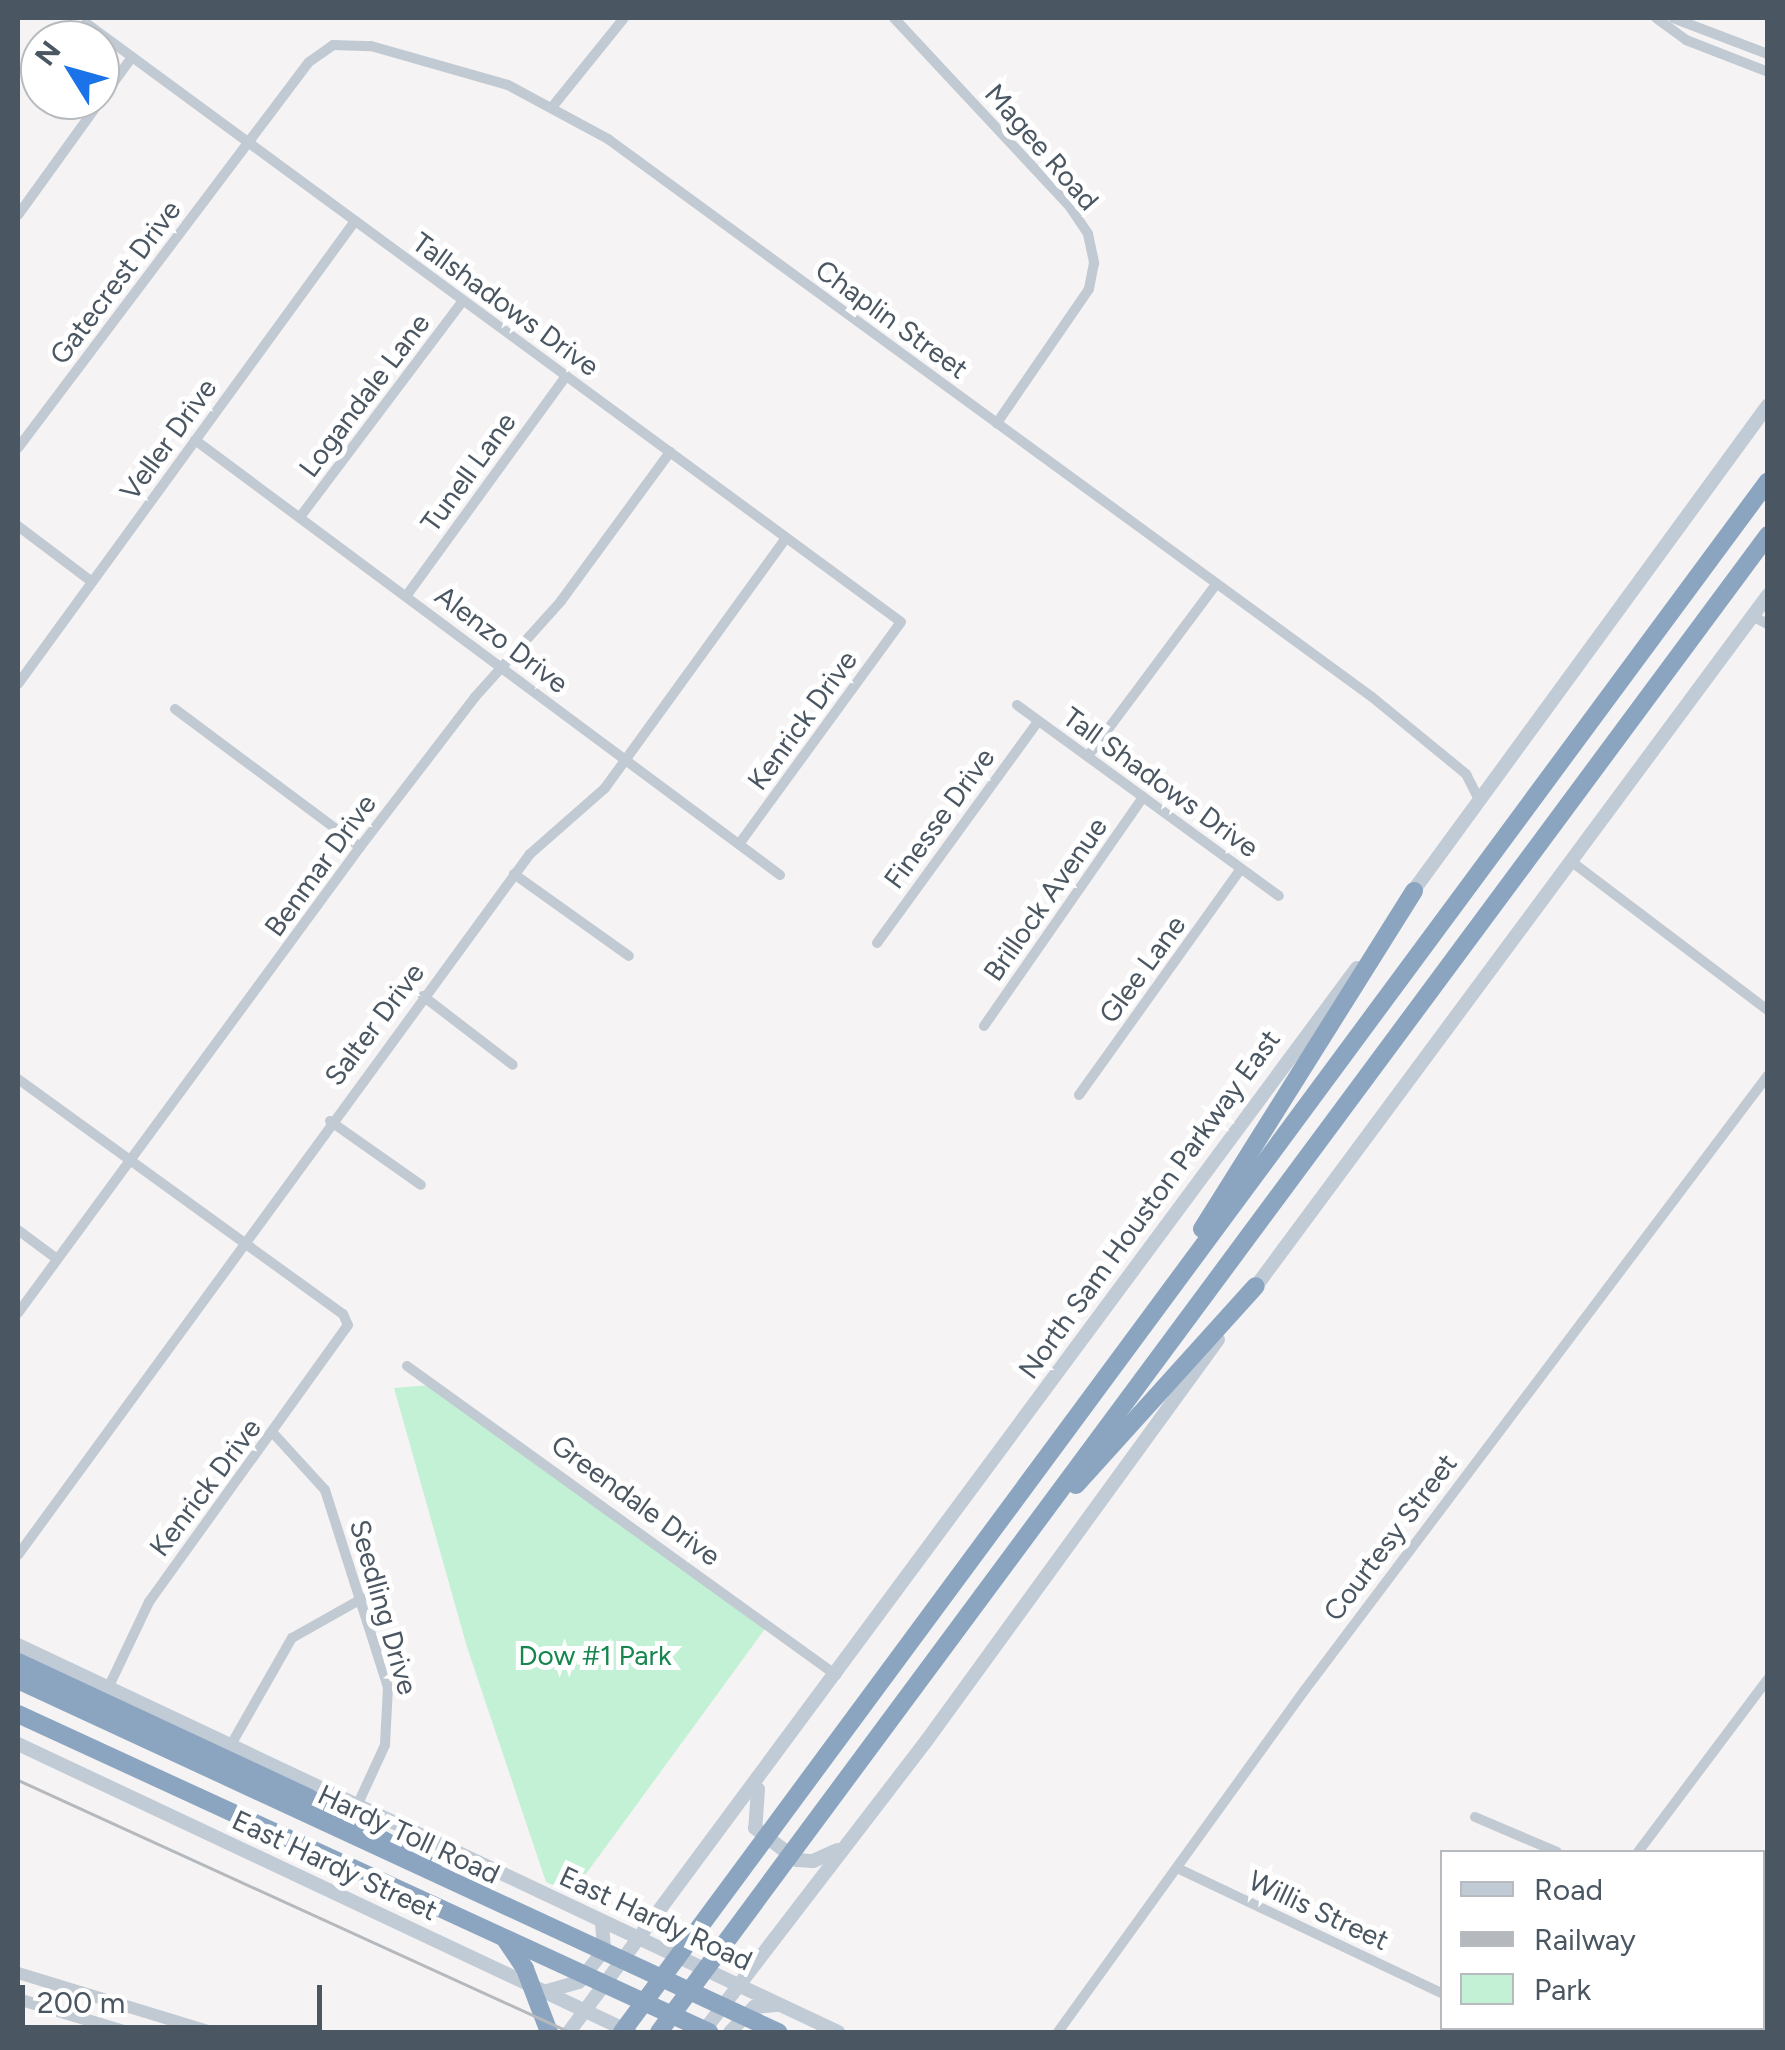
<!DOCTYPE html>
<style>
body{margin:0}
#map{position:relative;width:1785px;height:2050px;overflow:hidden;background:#f5f3f3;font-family:Figtree,sans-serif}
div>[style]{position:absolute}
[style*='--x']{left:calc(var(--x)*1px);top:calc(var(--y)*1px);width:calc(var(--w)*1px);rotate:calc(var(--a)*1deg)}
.green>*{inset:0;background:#c3f1d5}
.minor>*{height:10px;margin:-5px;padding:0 5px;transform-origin:5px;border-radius:5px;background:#c1cad2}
.tertiary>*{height:12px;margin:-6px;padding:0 6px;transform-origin:6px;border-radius:6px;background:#c1cad2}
.secondary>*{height:14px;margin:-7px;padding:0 7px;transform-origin:7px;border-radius:7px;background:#c1cbd6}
.motorway>*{height:18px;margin:-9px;padding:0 9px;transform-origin:9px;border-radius:9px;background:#8ba5c1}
.rail>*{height:2.5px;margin:-1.25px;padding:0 1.25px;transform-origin:1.25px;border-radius:1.25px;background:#b5b8bd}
span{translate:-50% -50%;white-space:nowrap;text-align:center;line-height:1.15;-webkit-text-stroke:10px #fff;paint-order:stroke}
.street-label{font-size:28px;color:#4a5661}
.park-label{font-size:28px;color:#17864f}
.frame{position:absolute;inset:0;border:20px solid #4a5661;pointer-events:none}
.legend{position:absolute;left:1440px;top:1850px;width:325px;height:180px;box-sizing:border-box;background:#fff;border:2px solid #b7bbc0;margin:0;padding:12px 18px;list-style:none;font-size:30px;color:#4a5661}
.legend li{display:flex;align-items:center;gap:20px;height:50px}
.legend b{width:50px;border:2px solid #b7bbc0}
.north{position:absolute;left:20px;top:20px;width:100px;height:100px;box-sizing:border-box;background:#fff;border:2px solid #b7bbc0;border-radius:50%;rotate:307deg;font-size:28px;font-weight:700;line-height:40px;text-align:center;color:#4a5661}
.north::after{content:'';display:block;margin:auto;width:35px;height:45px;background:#1a73e8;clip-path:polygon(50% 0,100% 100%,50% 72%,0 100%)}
.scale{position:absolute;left:20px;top:1985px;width:302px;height:45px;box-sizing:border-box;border:5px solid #4a5661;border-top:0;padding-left:12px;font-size:30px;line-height:35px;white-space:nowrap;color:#4a5661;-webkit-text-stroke:8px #fff;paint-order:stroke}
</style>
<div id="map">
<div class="green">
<i style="clip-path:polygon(430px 1385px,765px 1629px,572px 1893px,546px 1882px,467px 1647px,394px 1388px)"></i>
</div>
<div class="minor">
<i style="--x:894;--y:18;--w:258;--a:47"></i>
<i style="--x:1070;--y:207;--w:32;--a:56"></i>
<i style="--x:1088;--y:234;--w:30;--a:78"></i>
<i style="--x:1094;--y:263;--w:26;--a:101"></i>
<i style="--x:1089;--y:289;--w:163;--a:124.5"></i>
<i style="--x:1656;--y:18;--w:37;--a:36"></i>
<i style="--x:1686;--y:40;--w:88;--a:21.3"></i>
<i style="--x:1673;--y:18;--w:102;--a:20.8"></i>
<i style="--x:86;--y:23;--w:1011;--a:36.31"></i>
<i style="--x:901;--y:622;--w:275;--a:126.1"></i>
<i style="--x:553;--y:106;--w:113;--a:-51.1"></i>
<i style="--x:18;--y:215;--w:195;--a:-54.2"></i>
<i style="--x:195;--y:440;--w:729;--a:36.63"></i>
<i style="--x:18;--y:448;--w:483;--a:-53"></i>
<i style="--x:309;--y:62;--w:29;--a:-35"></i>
<i style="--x:333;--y:45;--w:38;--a:2"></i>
<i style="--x:371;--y:46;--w:142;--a:15.9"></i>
<i style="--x:508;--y:85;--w:114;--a:28.4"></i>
<i style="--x:608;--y:139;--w:946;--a:36.14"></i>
<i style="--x:1372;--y:697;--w:122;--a:39.3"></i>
<i style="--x:1466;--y:774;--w:30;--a:63"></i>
<i style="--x:300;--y:517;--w:271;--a:-53"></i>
<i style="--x:18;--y:526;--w:93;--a:37.1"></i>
<i style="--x:407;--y:595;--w:271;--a:-54"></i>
<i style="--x:1752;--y:616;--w:18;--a:27"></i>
<i style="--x:18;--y:684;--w:573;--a:-53.95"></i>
<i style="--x:1017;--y:705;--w:324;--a:36.1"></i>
<i style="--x:175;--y:709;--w:231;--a:36.7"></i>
<i style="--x:1088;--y:756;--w:214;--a:-53.3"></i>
<i style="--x:1572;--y:862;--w:246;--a:37.1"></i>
<i style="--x:514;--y:874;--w:141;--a:35.5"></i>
<i style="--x:877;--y:943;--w:274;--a:-54"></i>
<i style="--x:423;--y:996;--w:113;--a:37.5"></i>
<i style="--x:984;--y:1026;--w:279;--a:-55.2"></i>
<i style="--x:18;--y:1079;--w:401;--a:35.9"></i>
<i style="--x:343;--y:1314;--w:12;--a:66"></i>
<i style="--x:348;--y:1325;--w:341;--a:125.7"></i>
<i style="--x:149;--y:1602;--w:91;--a:115.4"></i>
<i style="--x:1079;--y:1095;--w:278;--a:-54.4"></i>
<i style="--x:330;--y:1121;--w:111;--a:35.1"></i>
<i style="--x:18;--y:1230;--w:49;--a:36.6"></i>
<i style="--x:18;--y:1313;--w:578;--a:-53.72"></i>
<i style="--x:360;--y:847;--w:189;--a:-52.5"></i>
<i style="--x:475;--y:697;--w:129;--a:-48.1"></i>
<i style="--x:561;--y:601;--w:185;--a:-53.8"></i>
<i style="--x:407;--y:1366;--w:529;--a:35.76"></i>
<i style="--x:274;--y:1434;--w:76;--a:47.7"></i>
<i style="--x:325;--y:1490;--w:207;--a:72.3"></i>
<i style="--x:388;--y:1687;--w:58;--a:93"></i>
<i style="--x:385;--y:1745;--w:69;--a:114.7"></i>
<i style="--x:18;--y:1555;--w:868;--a:-53.86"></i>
<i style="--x:530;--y:854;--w:100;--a:-41.3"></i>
<i style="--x:605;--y:788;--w:309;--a:-54.1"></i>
<i style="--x:232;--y:1743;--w:121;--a:-60.3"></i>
<i style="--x:292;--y:1638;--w:81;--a:-29.4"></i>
<i style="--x:1475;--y:1817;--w:89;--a:23.1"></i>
<i style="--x:1638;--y:1852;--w:216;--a:-53.1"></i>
<i style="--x:1177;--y:1868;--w:293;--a:25.3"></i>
<i style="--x:1762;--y:1947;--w:7;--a:27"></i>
<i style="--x:1519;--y:2028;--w:12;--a:20"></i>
<i style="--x:1058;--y:2032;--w:420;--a:-54.2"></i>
<i style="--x:1304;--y:1691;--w:771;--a:-53.01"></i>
<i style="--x:1544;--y:2032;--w:4;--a:-63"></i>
</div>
<div class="tertiary">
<i style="--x:18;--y:1973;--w:202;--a:17"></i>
<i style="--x:18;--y:1999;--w:114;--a:16.8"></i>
</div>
<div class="secondary">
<i style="--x:1408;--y:898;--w:610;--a:-53.86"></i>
<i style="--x:1251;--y:1293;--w:869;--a:-53.47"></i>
<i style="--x:18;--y:1645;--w:907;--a:25.27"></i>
<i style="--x:18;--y:1744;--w:676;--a:25.2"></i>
<i style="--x:758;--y:1789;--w:39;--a:94"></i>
<i style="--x:755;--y:1828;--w:53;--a:37.3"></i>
<i style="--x:797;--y:1860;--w:16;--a:4"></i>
<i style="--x:813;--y:1861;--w:27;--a:-24"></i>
<i style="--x:547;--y:1991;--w:33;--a:-16"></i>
<i style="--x:579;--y:1982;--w:41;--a:-52"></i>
<i style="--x:604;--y:1950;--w:29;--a:-94"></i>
<i style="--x:569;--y:2032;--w:1324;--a:-53.48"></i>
<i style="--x:703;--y:2032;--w:368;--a:-52.5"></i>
<i style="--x:927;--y:1740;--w:495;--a:-54"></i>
<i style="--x:730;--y:2032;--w:35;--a:-46"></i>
<i style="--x:754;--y:2007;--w:25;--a:-5"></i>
</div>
<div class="motorway">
<i style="--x:1202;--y:1229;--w:399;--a:-57.9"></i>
<i style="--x:1076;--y:1485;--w:268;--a:-47.9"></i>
<i style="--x:18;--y:1662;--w:321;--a:25"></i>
<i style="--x:309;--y:1798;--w:142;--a:29.4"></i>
<i style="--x:18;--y:1680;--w:838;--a:24.85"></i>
<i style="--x:18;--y:1714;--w:761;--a:24.71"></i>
<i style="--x:505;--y:1939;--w:36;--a:56"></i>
<i style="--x:525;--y:1969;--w:67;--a:69.1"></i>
<i style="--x:622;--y:2032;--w:1928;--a:-53.54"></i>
<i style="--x:659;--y:2032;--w:1863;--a:-53.47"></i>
</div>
<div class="rail">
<i style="--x:18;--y:1780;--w:607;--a:24.54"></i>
</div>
<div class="street-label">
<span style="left:1042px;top:147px;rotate:49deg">Magee Road</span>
<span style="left:115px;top:282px;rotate:-53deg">Gatecrest Drive</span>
<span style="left:506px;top:304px;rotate:36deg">Tallshadows Drive</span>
<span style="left:892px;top:319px;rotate:36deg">Chaplin Street</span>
<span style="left:364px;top:395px;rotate:-53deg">Logandale Lane</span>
<span style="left:168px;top:439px;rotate:-54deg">Veller Drive</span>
<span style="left:468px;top:472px;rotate:-54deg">Tunell Lane</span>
<span style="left:502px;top:639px;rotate:37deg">Alenzo Drive</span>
<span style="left:802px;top:720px;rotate:-54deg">Kenrick Drive</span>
<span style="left:1161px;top:782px;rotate:36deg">Tall Shadows Drive</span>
<span style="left:939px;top:818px;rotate:-54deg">Finesse Drive</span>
<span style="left:320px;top:865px;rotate:-54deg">Benmar Drive</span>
<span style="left:1045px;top:899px;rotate:-55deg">Brillock Avenue</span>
<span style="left:1142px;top:969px;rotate:-54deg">Glee Lane</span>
<span style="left:374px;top:1024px;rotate:-53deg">Salter Drive</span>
<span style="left:1149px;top:1204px;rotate:-54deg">North Sam Houston Parkway East</span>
<span style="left:205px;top:1487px;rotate:-53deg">Kenrick Drive</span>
<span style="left:636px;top:1500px;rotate:36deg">Greendale Drive</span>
<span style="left:1390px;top:1537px;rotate:-53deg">Courtesy Street</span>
<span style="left:384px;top:1607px;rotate:74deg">Seedling Drive</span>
<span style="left:409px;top:1834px;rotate:25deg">Hardy Toll Road</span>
<span style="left:335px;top:1865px;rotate:25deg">East Hardy Street</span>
<span style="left:1319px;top:1910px;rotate:25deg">Willis Street</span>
<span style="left:656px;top:1918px;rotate:25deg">East Hardy Road</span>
</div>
<div class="park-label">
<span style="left:595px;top:1655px">Dow #1 Park</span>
</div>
<div class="frame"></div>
<ul class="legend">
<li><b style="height:12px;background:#c1cbd6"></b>Road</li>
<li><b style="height:12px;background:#b5b8bd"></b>Railway</li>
<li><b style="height:28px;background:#c3f1d5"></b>Park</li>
</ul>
<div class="north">N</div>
<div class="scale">200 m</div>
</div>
